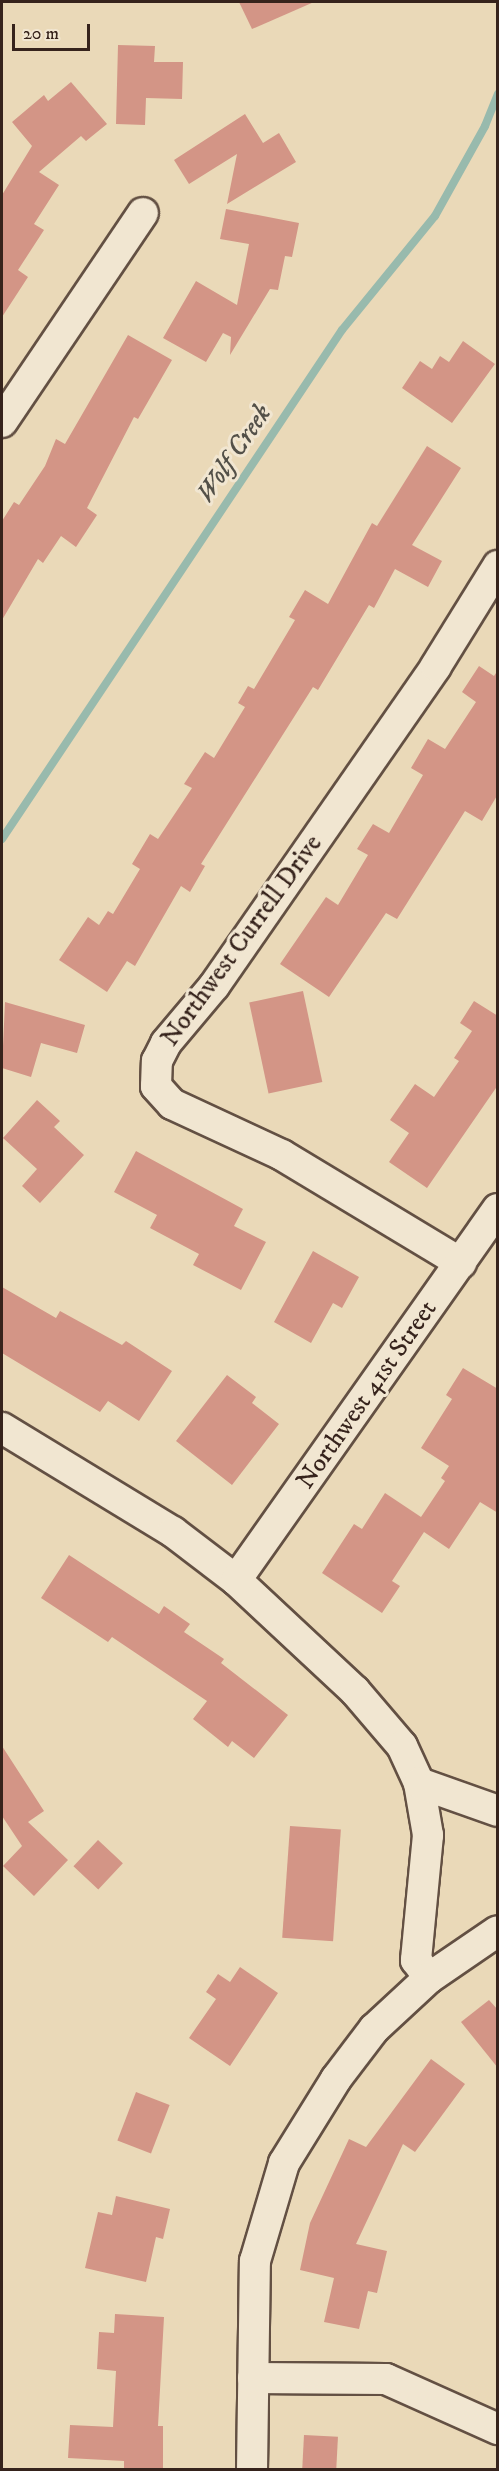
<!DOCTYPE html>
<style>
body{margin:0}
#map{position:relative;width:499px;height:2471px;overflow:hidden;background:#ead9b8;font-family:"IM FELL DW Pica",serif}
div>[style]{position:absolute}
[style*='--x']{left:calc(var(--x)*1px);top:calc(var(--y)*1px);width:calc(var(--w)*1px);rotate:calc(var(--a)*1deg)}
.stream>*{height:8px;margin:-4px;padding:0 4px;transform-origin:4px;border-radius:4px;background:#98baad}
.building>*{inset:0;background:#d39586;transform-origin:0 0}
.roads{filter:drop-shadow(2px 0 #635043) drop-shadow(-2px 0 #635043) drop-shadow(0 2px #635043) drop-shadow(0 -2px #635043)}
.minor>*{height:30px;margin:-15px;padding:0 15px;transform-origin:15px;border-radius:15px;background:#f1e6d1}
span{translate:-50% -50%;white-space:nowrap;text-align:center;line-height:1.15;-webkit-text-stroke:6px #f1e6d1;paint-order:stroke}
.street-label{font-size:26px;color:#36231c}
.water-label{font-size:27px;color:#535048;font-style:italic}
.frame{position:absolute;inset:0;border:3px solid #36231c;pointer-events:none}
.scale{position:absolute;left:12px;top:24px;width:78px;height:27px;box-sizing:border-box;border:3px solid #36231c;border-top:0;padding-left:8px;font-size:18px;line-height:21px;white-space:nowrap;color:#36231c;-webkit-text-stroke:4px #f1e6d1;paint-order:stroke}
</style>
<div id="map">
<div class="stream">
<i style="--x:2;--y:839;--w:612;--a:-56.26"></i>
<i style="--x:342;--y:330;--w:147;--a:-50.8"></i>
<i style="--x:435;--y:216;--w:103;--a:-60.9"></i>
<i style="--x:485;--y:126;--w:35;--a:-68"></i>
</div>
<div class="building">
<i style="clip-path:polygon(239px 2px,314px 2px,252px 29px)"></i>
<i style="clip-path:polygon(118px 45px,155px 46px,154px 62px,183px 62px,182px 99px,146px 98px,145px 125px,116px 124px)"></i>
<i style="clip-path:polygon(71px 82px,107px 124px,86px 141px,81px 136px,39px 172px,59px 185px,34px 224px,44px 230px,18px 270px,28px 277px,2px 317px,2px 195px,32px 146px,12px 122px,44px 95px,48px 101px)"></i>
<i style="clip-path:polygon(245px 114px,263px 143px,279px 133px,296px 162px,227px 204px,237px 154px,189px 184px,174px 160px)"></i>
<i style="clip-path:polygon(226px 209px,299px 223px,292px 257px,285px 256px,278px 290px,270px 289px,230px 355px,231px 337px,223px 333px,206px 362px,163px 338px,196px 281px,237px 305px,249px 244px,220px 239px)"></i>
<i style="clip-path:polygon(128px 335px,172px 360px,138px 419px,134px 417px,87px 508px,97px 515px,76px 547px,61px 536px,43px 563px,38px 559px,2px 620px,2px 521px,14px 502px,19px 505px,45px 466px,56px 439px,65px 444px)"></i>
<i style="clip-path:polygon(463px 341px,495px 364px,452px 423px,402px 388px,420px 361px,432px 369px,440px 356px,449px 362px)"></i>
<i style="clip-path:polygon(427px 446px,461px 468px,412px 545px,442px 561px,428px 587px,395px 569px,374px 608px,369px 605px,318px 690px,313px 687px,201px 864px,205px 866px,190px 892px,181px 886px,135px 966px,127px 961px,107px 992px,59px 960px,88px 917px,99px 925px,108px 911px,113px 914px,140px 869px,132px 864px,150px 834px,158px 839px,192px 788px,184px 784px,205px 752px,214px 758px,245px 707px,238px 703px,248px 686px,254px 689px,295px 620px,289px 617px,305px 590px,328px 604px,372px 523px,377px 526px)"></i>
<i style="clip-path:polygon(479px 666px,494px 676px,498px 670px,498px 794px,482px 821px,465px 811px,397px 919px,386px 913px,329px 997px,280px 964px,326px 897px,338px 905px,368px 855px,357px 849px,373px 824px,389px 833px,423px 775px,411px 768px,428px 739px,445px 749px,476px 702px,462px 692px)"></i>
<i style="left:303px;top:991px;width:93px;height:55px;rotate:78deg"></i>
<i style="clip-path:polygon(474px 1001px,498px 1016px,498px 1085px,427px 1188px,389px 1162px,409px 1133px,390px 1120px,415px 1084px,434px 1097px,459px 1061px,454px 1058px,472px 1031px,460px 1023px)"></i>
<i style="clip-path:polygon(5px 1002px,85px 1025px,77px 1053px,41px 1043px,31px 1077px,2px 1068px)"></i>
<i style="clip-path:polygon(37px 1100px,60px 1121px,54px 1127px,84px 1155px,40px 1203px,22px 1186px,37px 1169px,3px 1138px)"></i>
<i style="clip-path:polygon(136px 1151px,243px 1209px,234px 1226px,266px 1242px,241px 1290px,193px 1265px,199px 1254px,150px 1228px,157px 1215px,114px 1192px)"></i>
<i style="clip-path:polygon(313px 1251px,359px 1277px,342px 1308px,333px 1303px,311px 1343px,274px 1322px)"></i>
<i style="clip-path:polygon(2px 1287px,56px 1318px,60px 1311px,122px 1345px,126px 1341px,172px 1371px,139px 1421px,108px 1401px,100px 1412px,2px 1353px)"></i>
<i style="clip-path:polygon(463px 1368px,498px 1389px,498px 1513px,480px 1502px,449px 1549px,424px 1532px,392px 1581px,400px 1586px,382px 1613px,322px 1573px,354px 1524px,362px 1529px,385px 1493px,421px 1517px,445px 1481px,441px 1478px,449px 1466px,421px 1448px,452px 1399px,446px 1395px)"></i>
<i style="clip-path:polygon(227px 1375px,256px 1397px,252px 1403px,279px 1424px,232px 1485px,176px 1441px)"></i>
<i style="clip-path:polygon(69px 1555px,159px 1614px,164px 1606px,190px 1624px,184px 1632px,224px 1659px,221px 1663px,288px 1715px,254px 1758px,232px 1741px,228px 1747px,193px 1719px,207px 1701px,112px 1637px,108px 1642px,41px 1598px)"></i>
<i style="clip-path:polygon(2px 1746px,44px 1811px,28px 1822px,68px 1860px,34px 1896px,3px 1866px,22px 1846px,2px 1816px)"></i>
<i style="left:290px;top:1826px;width:51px;height:112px;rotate:4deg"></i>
<i style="left:98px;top:1840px;width:34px;height:36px;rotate:43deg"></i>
<i style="clip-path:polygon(240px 1967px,278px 1993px,230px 2066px,189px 2038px,216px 1999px,206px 1992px,218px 1974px,230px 1982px)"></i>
<i style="clip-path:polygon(489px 2000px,498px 2010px,498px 2068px,461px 2022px)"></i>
<i style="clip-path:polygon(431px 2059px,465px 2084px,415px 2152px,403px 2144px,356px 2244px,387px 2251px,377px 2293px,368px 2291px,359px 2329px,324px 2322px,334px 2278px,300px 2270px,310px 2223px,349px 2139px,366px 2147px)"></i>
<i style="left:136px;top:2092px;width:36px;height:52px;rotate:21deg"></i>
<i style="clip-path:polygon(116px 2196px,170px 2209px,163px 2239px,156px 2237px,146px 2282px,85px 2268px,98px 2212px,112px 2215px)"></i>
<i style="clip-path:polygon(115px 2314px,164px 2317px,158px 2426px,163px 2426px,163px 2469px,124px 2469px,124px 2461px,68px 2458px,70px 2425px,113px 2427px,116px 2371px,97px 2369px,99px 2332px,114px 2333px)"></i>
<i style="left:304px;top:2435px;width:34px;height:34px;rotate:3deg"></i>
</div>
<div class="roads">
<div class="minor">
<i style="--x:2;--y:422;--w:252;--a:-56"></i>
<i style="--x:461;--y:1263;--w:209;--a:-148.9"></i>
<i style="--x:282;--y:1155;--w:121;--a:-155.1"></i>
<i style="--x:172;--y:1104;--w:24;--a:-132"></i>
<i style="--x:156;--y:1086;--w:25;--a:-88"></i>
<i style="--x:157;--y:1061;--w:20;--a:-63"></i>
<i style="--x:166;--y:1043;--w:75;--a:-49.9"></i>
<i style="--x:214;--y:986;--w:389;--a:-55.2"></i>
<i style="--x:436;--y:666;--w:118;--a:-58.2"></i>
<i style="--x:2;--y:1428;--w:200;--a:31.3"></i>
<i style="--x:173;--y:1532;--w:79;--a:37.3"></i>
<i style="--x:236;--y:1580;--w:163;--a:43"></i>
<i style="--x:355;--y:1691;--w:72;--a:49.5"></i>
<i style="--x:402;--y:1746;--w:41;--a:65.3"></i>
<i style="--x:419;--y:1783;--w:53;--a:80.2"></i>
<i style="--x:428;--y:1835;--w:126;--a:95.5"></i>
<i style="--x:416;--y:1960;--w:22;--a:54"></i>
<i style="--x:236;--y:1580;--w:454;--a:-54.8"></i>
<i style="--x:419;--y:1783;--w:84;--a:19.5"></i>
<i style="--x:253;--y:2378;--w:133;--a:0.4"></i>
<i style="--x:386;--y:2379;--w:123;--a:24.1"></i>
<i style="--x:252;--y:2470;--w:209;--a:-89.2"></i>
<i style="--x:255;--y:2261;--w:102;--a:-73.5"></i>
<i style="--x:284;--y:2163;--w:99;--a:-58.2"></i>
<i style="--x:336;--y:2079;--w:63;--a:-52.8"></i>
<i style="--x:374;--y:2029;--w:75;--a:-42.8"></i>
<i style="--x:429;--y:1978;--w:83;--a:-34.3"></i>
</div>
</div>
<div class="street-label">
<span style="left:242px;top:941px;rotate:-54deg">Northwest Currell Drive</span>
<span style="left:367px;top:1395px;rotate:-55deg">Northwest 41st Street</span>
</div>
<div class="water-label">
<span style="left:234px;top:454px;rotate:-56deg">Wolf Creek</span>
</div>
<div class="frame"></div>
<div class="scale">20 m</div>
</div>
